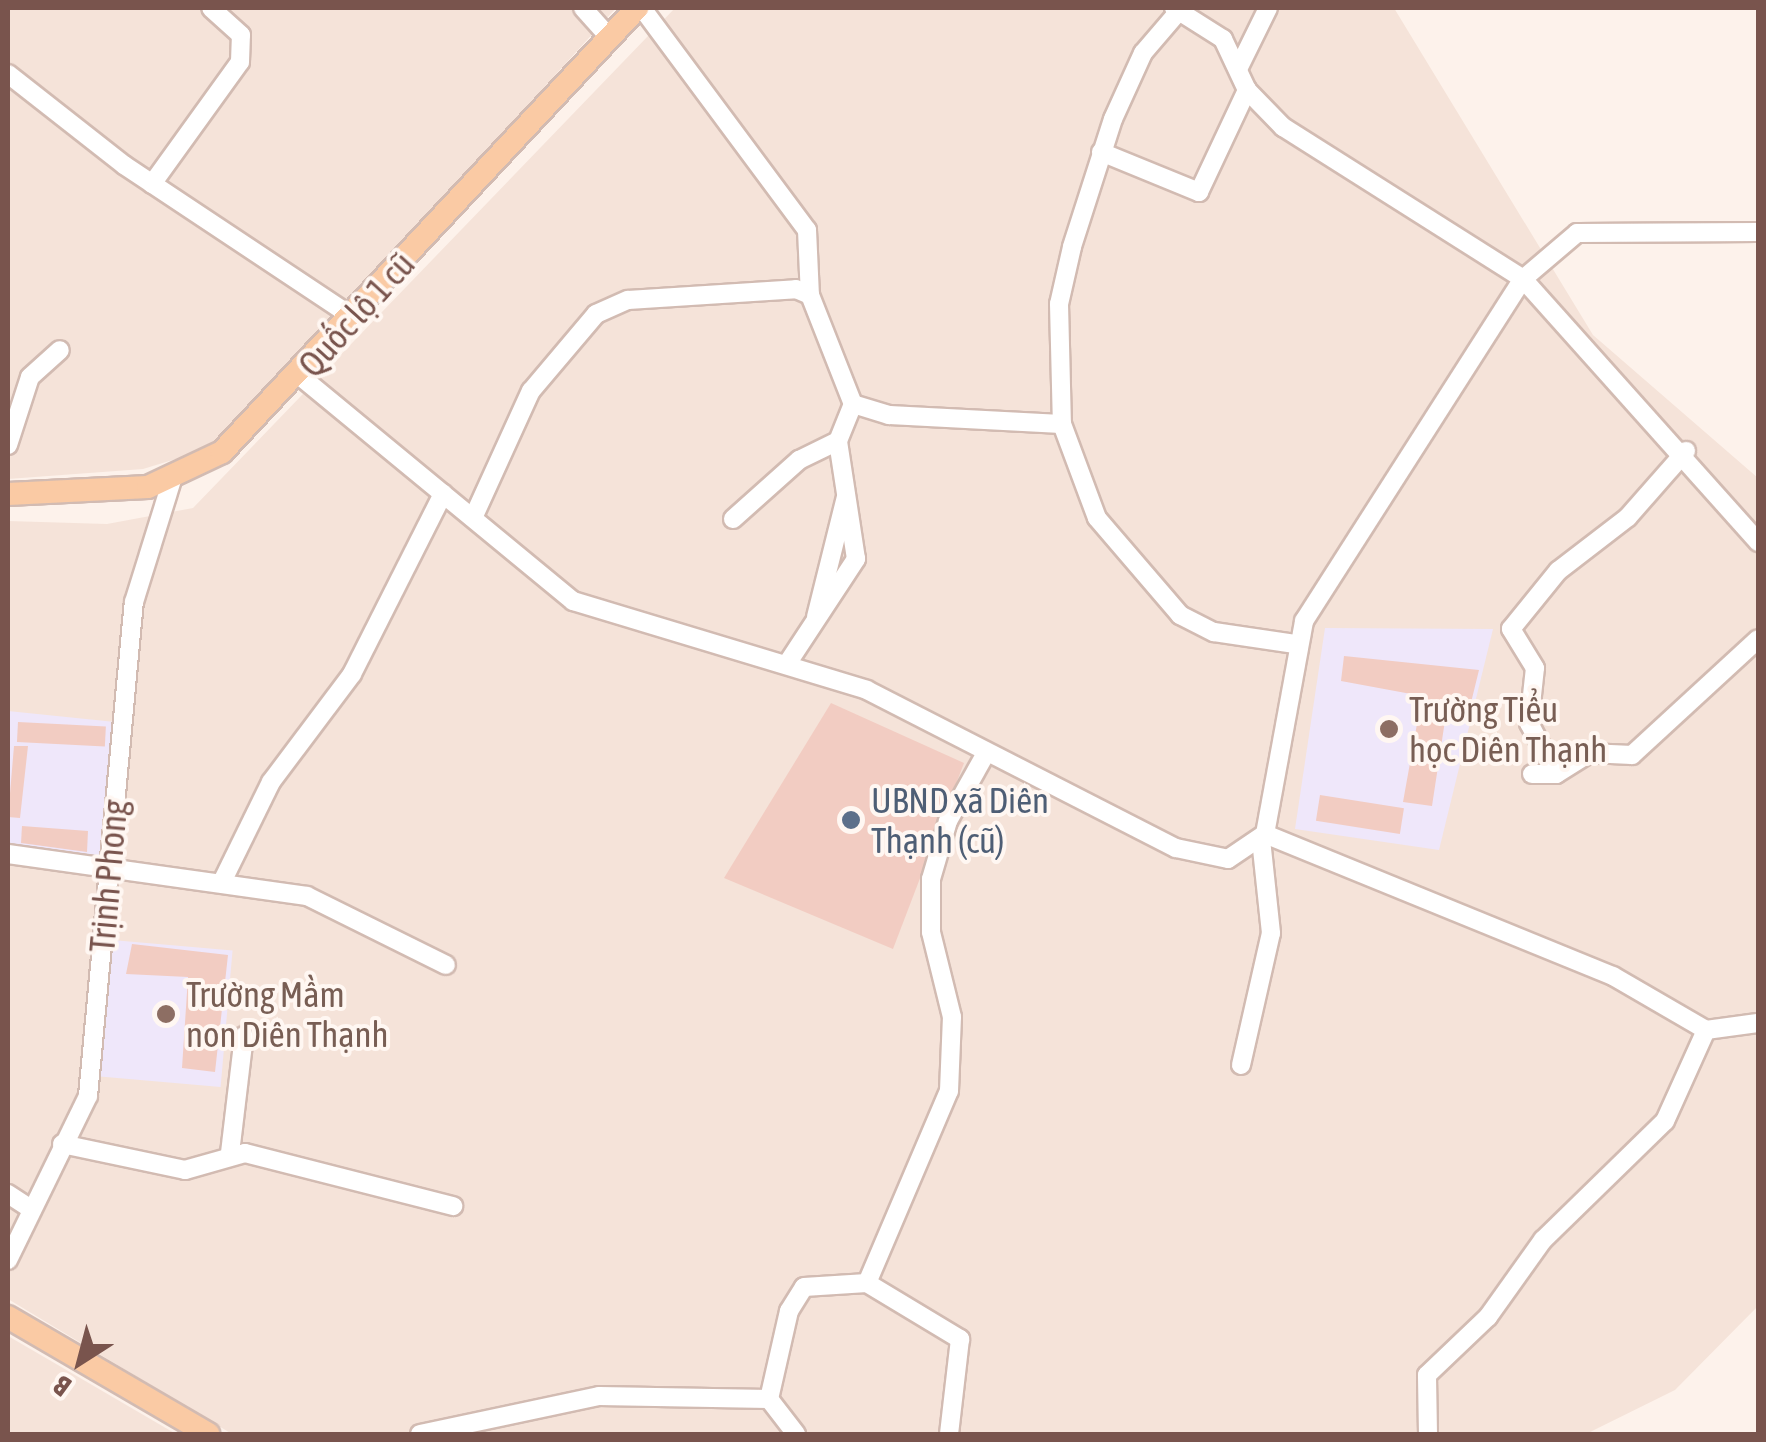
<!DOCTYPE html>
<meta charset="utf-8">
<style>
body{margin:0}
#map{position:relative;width:1766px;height:1442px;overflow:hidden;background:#fdf2eb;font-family:"Asap Condensed",sans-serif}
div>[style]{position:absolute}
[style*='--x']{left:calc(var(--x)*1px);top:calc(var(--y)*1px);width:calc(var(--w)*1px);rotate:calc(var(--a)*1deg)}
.residential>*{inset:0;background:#f5e3d9}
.education>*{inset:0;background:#efe7fa;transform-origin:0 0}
.building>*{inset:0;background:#f2ccc2;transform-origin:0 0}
.roads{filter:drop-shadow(2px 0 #d2bbb2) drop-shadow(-2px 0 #d2bbb2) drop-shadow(0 2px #d2bbb2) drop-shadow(0 -2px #d2bbb2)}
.minor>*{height:18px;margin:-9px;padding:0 9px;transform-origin:9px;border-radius:9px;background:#fff}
.major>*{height:22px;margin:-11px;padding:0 11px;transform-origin:11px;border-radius:11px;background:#facaa4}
.dots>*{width:28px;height:28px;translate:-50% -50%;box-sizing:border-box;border:5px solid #fff7f2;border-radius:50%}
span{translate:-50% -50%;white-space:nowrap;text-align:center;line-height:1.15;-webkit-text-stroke:8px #fff7f2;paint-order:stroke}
.street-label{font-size:35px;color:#79544d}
.education-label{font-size:35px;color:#785e54}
.left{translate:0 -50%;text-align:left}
.service-label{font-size:35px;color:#4e5e75}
.frame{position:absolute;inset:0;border:10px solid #79544d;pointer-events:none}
.north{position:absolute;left:30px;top:1312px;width:100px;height:100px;-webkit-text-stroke:8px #fff7f2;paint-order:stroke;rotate:216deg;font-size:28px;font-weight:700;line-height:40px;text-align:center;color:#79544d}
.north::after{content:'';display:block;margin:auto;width:35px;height:45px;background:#79544d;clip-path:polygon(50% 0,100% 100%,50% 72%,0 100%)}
</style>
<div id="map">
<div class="residential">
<i style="clip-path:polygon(8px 8px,616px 8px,259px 402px,202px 451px,143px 469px,8px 479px)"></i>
<i style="clip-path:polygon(675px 8px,1394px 8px,1593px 335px,1758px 478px,1758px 1306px,1675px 1390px,1586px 1434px,232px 1434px,8px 1299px,8px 521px,107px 524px,193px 508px)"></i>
<i style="clip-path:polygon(8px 1336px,63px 1368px,176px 1434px,8px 1434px)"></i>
</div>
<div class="education">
<i style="clip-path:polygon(1325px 628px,1493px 629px,1439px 850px,1295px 829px)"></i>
<i style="clip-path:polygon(8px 711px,115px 722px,103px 860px,18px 852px,8px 840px)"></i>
<i style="left:112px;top:940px;width:121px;height:137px;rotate:5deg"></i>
</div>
<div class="building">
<i style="clip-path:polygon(1344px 656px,1479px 670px,1467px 719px,1446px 714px,1432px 806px,1403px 802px,1422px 696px,1341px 681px)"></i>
<i style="clip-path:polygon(831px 703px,964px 763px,893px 949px,724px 878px)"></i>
<i style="left:18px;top:722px;width:88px;height:20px;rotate:3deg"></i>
<i style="clip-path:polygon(14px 746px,28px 746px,20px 818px,8px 817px)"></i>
<i style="left:1320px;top:795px;width:85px;height:26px;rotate:9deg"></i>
<i style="clip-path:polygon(22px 826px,88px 831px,87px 852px,21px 843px)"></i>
<i style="clip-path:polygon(132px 944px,228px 955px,215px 1072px,182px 1068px,188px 977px,126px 974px)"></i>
</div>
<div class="roads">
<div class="minor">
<i style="--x:583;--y:8;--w:39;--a:48"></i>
<i style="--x:642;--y:8;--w:277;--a:53.4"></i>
<i style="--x:807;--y:230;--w:65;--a:87.4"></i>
<i style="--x:1174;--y:8;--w:58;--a:32.3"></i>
<i style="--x:1223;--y:39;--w:56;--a:64.8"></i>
<i style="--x:1247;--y:90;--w:52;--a:45.8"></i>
<i style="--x:1283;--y:127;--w:284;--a:32.3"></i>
<i style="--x:1523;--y:279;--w:353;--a:48.2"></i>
<i style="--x:1179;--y:11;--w:55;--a:130.6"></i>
<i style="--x:1143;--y:53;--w:72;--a:114.4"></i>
<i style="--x:1113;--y:119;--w:134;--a:107.8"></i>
<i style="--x:1072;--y:247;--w:58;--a:102.8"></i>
<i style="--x:1059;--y:304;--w:120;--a:88.6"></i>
<i style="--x:1062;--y:424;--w:100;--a:69.6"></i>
<i style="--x:1097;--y:518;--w:128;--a:49.4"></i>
<i style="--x:1180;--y:615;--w:38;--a:27"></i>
<i style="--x:1214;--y:632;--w:82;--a:8.4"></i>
<i style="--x:1239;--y:67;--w:66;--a:-63.8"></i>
<i style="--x:8;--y:74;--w:147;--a:38.1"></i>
<i style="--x:124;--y:165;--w:275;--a:33.6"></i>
<i style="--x:1101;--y:152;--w:106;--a:22.2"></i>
<i style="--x:1199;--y:192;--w:113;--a:-64.8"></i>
<i style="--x:152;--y:184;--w:150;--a:-54.2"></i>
<i style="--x:240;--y:62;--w:27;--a:-88"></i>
<i style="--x:241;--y:35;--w:40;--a:-138"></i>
<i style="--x:300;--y:376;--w:354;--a:39.5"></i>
<i style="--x:573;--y:601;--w:307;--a:16.8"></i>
<i style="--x:867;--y:690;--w:347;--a:27.1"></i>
<i style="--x:1176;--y:848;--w:53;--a:11.9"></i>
<i style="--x:1228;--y:859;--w:45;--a:-34"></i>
<i style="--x:1265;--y:834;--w:217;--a:-79.6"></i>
<i style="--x:1304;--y:621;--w:406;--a:-57.4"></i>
<i style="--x:1523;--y:279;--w:71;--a:-40.4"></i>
<i style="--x:1577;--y:233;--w:181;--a:-0.3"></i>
<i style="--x:8;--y:445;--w:71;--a:-72.1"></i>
<i style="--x:30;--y:377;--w:40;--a:-42"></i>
<i style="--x:473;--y:518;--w:140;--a:-65.5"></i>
<i style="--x:531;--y:391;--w:101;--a:-49.8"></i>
<i style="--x:596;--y:314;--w:35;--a:-24"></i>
<i style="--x:628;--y:300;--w:168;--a:-3.7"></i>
<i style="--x:796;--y:289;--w:15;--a:23"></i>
<i style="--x:810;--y:295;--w:117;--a:68.5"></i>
<i style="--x:853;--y:404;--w:38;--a:17"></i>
<i style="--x:889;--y:415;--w:173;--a:3"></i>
<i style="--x:733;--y:519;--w:89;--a:-41.8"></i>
<i style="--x:799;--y:460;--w:43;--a:-26"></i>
<i style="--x:838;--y:441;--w:40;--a:-68"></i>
<i style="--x:816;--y:617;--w:124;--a:-76"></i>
<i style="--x:787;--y:664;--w:126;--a:-56.7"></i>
<i style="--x:856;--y:559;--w:119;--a:-98.7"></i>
<i style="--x:1532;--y:774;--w:24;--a:0"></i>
<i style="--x:1556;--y:774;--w:39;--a:-32"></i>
<i style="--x:1589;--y:753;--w:43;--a:2.7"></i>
<i style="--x:1632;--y:755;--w:171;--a:-42.6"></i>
<i style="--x:1556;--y:774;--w:58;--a:-117.9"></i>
<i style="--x:1529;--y:723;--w:55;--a:-83.8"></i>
<i style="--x:1535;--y:668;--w:46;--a:-121.6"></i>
<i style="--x:1511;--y:629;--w:75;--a:-51"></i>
<i style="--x:1558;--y:571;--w:88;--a:-37.6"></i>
<i style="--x:1628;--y:517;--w:88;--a:-48.7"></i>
<i style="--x:1265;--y:834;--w:376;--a:22.2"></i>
<i style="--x:1613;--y:976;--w:108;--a:30.1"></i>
<i style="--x:8;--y:854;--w:302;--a:8"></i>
<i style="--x:307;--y:896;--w:155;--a:26.4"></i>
<i style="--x:222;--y:882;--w:111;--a:-63.9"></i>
<i style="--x:271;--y:782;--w:135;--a:-53.1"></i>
<i style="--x:352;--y:674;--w:202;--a:-63.2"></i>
<i style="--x:1241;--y:1065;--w:135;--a:-77.2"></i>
<i style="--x:1271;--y:933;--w:94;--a:-96.1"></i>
<i style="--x:62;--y:1144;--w:126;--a:11.9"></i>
<i style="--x:185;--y:1170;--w:62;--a:-15.8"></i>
<i style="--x:245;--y:1153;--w:215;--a:14.3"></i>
<i style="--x:230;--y:1153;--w:118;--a:-83.2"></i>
<i style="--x:8;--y:1194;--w:27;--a:33"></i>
<i style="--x:8;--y:1260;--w:182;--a:-64"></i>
<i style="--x:88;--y:1096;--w:496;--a:-84.7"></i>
<i style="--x:134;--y:602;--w:128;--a:-72.7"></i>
<i style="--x:867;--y:1283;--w:109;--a:31.1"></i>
<i style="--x:960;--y:1339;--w:96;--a:96.6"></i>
<i style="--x:420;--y:1434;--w:183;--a:-12"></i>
<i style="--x:599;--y:1396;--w:170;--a:1"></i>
<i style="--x:796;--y:1434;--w:44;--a:-127.6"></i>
<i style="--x:769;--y:1399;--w:90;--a:-77.2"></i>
<i style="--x:789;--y:1311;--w:28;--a:-58"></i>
<i style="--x:804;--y:1287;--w:63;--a:-3.6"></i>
<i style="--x:867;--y:1283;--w:209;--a:-66.9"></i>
<i style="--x:949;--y:1091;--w:74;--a:-87.7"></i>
<i style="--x:952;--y:1017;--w:88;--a:-103.9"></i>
<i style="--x:931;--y:932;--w:53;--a:-90"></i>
<i style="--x:931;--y:879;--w:60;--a:-73.7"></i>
<i style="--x:948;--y:821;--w:78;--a:-60.8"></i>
<i style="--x:1428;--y:1434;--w:59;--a:-91"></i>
<i style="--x:1427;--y:1375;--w:84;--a:-43.6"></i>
<i style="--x:1488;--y:1317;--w:95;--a:-54.5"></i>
<i style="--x:1543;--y:1240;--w:170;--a:-44.3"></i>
<i style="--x:1665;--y:1121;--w:100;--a:-65.7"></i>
<i style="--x:1706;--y:1030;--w:52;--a:-7.7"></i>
</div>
<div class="major">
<i style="--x:8;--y:494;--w:140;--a:-2.9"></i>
<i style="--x:148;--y:487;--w:82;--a:-25.3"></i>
<i style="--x:222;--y:452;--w:608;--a:-46.93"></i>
<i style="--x:8;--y:1317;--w:232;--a:30.3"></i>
</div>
</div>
<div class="dots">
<i style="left:1389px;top:729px;background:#8d6e63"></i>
<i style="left:851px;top:820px;background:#5c6f8a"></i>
<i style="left:166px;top:1014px;background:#8d6e63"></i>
</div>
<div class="street-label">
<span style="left:356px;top:314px;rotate:-48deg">Quốc lộ 1 cũ</span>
<span style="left:108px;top:876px;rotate:-85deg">Trịnh Phong</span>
</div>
<div class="education-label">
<span class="left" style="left:1409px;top:729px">Trường Tiểu<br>học Diên Thạnh</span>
<span class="left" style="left:186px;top:1014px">Trường Mầm<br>non Diên Thạnh</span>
</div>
<div class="service-label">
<span class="left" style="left:871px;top:820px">UBND xã Diên<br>Thạnh (cũ)</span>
</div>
<div class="frame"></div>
<div class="north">B</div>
</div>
